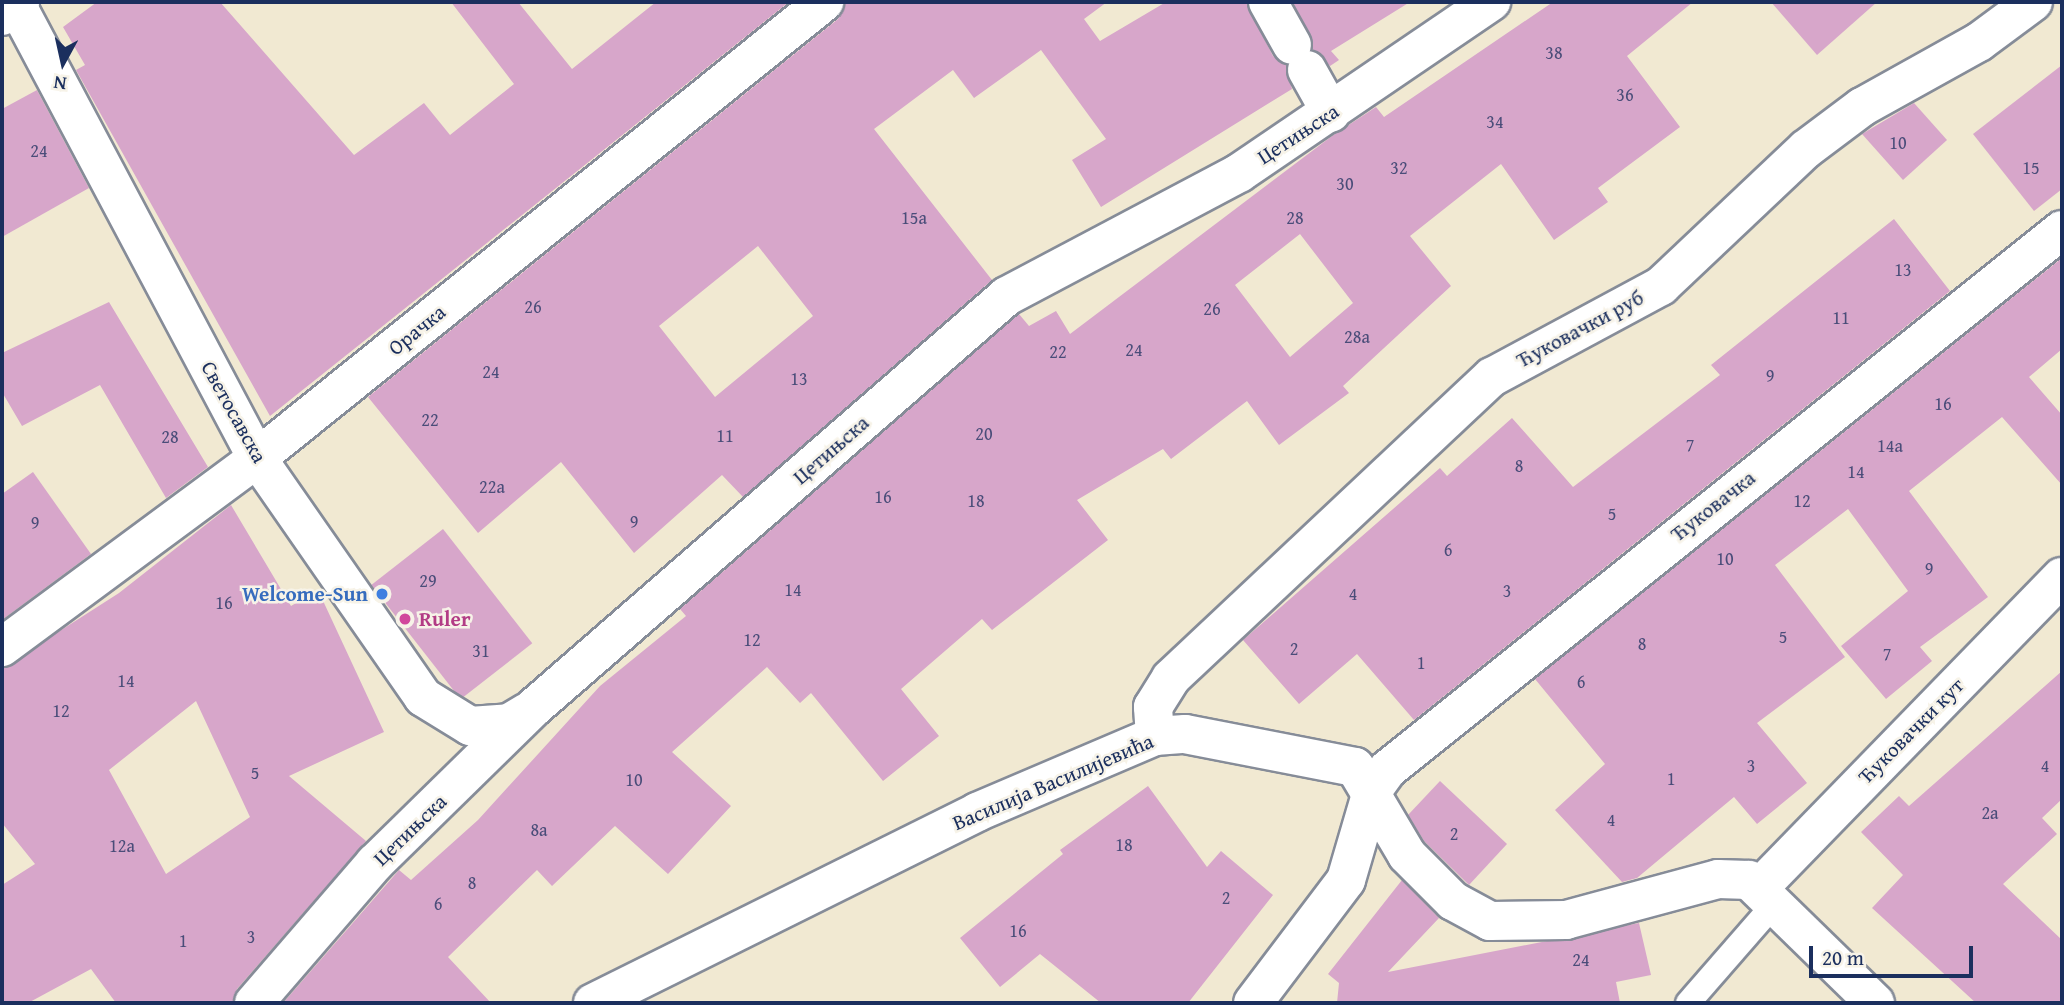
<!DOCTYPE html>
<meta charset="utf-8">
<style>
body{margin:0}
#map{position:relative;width:2064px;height:1005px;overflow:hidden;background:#f1e9d2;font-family:"Gentium Book Plus",serif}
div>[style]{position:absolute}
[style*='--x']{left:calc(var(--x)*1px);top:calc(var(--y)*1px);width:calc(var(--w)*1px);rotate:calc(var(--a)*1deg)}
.building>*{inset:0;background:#d7a6ca;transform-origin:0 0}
.roads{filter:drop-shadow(2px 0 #868c98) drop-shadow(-2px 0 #868c98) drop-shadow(0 2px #868c98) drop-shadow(0 -2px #868c98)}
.lane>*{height:24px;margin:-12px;padding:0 12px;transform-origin:12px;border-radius:12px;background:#fff}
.street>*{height:38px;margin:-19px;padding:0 19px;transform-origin:19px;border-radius:19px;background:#fff}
.secondary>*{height:38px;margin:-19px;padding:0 19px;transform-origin:19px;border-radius:19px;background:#fff}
.dots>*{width:19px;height:19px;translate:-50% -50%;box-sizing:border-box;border:4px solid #f7f3e8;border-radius:50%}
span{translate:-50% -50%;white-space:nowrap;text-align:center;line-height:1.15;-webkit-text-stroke:5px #f7f3e8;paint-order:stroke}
.number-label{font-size:18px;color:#4a4d79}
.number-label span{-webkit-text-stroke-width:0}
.street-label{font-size:21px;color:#1b2f5e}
.shop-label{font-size:21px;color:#366cbe;font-weight:700}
.right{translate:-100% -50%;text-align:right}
.hotel-label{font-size:21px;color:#b23c85;font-weight:700}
.left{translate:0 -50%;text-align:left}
.frame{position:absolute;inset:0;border:4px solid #1b2f5e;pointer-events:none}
.north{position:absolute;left:28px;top:28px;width:70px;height:70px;-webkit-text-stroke:5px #f7f3e8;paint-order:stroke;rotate:188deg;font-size:19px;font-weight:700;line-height:28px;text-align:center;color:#1b2f5e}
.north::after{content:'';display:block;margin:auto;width:24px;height:32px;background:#1b2f5e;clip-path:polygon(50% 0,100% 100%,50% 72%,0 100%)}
.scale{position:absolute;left:1809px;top:946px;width:164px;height:32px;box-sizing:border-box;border:4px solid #1b2f5e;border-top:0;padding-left:9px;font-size:21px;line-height:24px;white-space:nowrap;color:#1b2f5e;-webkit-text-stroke:5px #f7f3e8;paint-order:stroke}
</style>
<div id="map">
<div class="building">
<i style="clip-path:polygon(97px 2px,220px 2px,354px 155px,424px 103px,450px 135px,514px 84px,451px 2px,518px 2px,572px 69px,656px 2px,789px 2px,270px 416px,76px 70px,85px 65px,63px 27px)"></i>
<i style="clip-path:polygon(evenodd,845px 2px,1107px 2px,1084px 19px,1100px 41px,1166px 2px,1246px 2px,1273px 56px,1286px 65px,1292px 89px,1101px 207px,1072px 160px,1106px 139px,1041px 50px,974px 98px,953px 70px,874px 129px,992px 280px,743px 497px,722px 475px,634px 553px,561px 462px,478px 533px,368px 397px,838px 19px,845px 2px,758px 246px,813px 316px,715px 397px,659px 326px,758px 246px)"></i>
<i style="clip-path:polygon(1293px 2px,1410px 2px,1331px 51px,1339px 60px,1330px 66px,1313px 50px)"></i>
<i style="clip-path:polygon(evenodd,1553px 2px,1693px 2px,1627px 56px,1680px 127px,1598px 188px,1608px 202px,1554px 240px,1501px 164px,1410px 236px,1451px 286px,1343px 386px,1349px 393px,1279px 445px,1247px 401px,1171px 459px,1163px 449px,1077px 500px,1108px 540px,992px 630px,982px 619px,901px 689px,939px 736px,883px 781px,811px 693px,800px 703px,767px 667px,672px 752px,731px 806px,668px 874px,615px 826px,552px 886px,537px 870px,448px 957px,491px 1003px,283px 1003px,399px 870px,411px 880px,478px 820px,600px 686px,686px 616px,680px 609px,1019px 314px,1029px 326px,1056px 311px,1070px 334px,1332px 136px,1376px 107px,1384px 117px,1553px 2px,1300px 234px,1353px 303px,1290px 357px,1235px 285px,1300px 234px)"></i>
<i style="clip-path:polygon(1771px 2px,1877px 2px,1817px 55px)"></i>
<i style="clip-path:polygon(2062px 65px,2062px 189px,2034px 211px,1973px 134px)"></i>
<i style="clip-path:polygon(37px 90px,89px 188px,2px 237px,2px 109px)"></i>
<i style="clip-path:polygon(1914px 103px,1947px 140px,1903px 180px,1862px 134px)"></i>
<i style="clip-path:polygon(1894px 219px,1950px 291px,1414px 720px,1357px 654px,1299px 704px,1243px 640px,1440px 468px,1447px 476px,1512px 418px,1573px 487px,1720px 375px,1711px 365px)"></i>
<i style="clip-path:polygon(2062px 258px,2062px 349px,2029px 377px,2062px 415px,2062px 485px,2002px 417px,1909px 491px,1988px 597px,1920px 647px,1932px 661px,1886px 699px,1841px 646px,1908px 591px,1848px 509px,1775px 565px,1845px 657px,1757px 723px,1807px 783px,1757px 824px,1734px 797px,1637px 878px,1622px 882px,1555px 810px,1605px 764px,1535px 679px)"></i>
<i style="clip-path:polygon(109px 302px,208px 467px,166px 498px,100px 385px,22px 426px,2px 392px,2px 353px)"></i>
<i style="clip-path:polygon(33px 472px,91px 554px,2px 620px,2px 494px)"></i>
<i style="clip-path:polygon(evenodd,231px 505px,291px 606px,318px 590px,384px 732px,289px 776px,366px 841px,237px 989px,233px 1003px,116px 1003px,91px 969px,28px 1003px,2px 1003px,2px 885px,35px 864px,2px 823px,2px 668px,119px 593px,231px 505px,196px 701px,250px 817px,166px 874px,109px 770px,196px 701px)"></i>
<i style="left:443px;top:529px;width:145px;height:91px;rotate:52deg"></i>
<i style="clip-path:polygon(2062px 671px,2062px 799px,2042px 818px,2057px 834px,2003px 884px,2062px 940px,2062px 1003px,1976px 1003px,1872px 908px,1903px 875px,1861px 832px,1899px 796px,1909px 806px)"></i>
<i style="clip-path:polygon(1440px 781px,1507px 844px,1469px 885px,1424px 841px,1408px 815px)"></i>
<i style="clip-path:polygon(1148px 786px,1207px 867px,1221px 851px,1273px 895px,1188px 1003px,1101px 1003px,1040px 954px,1000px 987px,960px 938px,1063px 854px,1060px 850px)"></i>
<i style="clip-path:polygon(1402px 880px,1439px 918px,1388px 972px,1639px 923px,1651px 975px,1616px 982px,1620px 1003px,1337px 1003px,1339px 983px,1328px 974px)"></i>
</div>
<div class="roads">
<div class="lane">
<i style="--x:1688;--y:1003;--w:135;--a:-48.9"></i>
</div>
<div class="street">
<i style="--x:15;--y:2;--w:516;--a:62.05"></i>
<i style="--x:257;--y:458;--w:291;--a:55.2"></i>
<i style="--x:423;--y:697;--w:55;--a:31.7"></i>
<i style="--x:470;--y:726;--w:39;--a:-4"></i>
<i style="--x:509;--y:723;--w:21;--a:-31"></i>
<i style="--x:1268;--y:2;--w:49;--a:60.8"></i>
<i style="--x:1307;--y:70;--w:49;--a:60.8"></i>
<i style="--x:2;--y:647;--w:317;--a:-36.5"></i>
<i style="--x:257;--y:458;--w:728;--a:-38.81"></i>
<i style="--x:1155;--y:736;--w:29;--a:-94"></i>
<i style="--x:1153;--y:707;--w:34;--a:-58"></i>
<i style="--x:1171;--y:678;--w:440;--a:-43.2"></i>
<i style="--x:1492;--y:377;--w:192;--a:-28.3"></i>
<i style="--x:1661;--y:286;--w:199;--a:-43.4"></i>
<i style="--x:1806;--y:149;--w:70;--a:-36.9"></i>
<i style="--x:1862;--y:107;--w:134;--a:-29.1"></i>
<i style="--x:1979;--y:42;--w:67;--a:-36.5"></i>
<i style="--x:1761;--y:886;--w:431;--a:-45.8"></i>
<i style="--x:254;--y:1003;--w:185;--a:-49.2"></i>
<i style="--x:375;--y:863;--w:220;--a:-44.4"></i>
<i style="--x:532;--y:709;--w:629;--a:-41.01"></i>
<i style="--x:1007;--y:296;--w:263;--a:-27.9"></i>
<i style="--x:1239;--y:173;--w:305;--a:-34.2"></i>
<i style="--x:593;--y:1003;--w:429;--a:-26.4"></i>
<i style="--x:977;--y:812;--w:194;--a:-23.1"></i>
<i style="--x:1155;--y:736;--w:30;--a:-4"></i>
<i style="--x:1185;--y:734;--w:173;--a:11"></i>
<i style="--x:1355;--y:767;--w:102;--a:59.4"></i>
<i style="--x:1407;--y:855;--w:65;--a:45"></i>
<i style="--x:1453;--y:901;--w:42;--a:28.4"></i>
<i style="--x:1490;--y:921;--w:76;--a:-0.8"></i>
<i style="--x:1566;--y:920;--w:157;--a:-15.1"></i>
<i style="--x:1718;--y:879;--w:31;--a:2"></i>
<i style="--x:1749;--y:880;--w:176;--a:44.3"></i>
<i style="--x:1253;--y:1003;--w:154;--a:-52.9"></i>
<i style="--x:1346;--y:880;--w:93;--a:-73.7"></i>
<i style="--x:1372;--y:791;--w:27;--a:-54"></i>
<i style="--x:1388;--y:769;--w:863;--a:-38.65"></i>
</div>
<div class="secondary">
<i style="--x:2;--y:16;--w:23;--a:-38"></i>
</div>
</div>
<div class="dots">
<i style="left:382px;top:594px;background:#3f7fe0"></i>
<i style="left:405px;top:619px;background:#d1479c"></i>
</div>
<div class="number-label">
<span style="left:1554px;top:53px">38</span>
<span style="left:1625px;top:95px">36</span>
<span style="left:1495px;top:122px">34</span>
<span style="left:1898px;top:143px">10</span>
<span style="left:39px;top:151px">24</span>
<span style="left:1399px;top:168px">32</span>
<span style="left:2031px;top:168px">15</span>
<span style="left:1345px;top:184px">30</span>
<span style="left:914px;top:218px">15a</span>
<span style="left:1295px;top:218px">28</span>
<span style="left:1903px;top:270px">13</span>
<span style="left:533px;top:307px">26</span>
<span style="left:1212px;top:309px">26</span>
<span style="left:1841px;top:318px">11</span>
<span style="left:1357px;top:337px">28a</span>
<span style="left:1134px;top:350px">24</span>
<span style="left:1058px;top:352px">22</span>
<span style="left:491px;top:372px">24</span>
<span style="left:1770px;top:376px">9</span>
<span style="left:799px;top:379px">13</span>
<span style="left:1943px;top:404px">16</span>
<span style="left:430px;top:420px">22</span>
<span style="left:984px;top:434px">20</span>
<span style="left:725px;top:436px">11</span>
<span style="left:170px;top:437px">28</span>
<span style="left:1690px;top:445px">7</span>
<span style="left:1890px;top:446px">14a</span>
<span style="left:1519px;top:466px">8</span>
<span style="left:1856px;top:472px">14</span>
<span style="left:492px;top:487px">22a</span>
<span style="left:883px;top:497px">16</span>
<span style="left:976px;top:501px">18</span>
<span style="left:1802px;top:501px">12</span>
<span style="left:1612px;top:514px">5</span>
<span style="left:634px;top:522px">9</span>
<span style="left:35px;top:523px">9</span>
<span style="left:1448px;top:550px">6</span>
<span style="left:1725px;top:559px">10</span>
<span style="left:1929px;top:569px">9</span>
<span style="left:428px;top:581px">29</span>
<span style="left:793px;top:590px">14</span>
<span style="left:1507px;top:591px">3</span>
<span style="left:1353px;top:594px">4</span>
<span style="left:224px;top:603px">16</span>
<span style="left:1783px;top:637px">5</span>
<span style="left:752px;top:640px">12</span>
<span style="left:1642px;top:644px">8</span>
<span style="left:1294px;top:649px">2</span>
<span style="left:481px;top:651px">31</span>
<span style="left:1887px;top:654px">7</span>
<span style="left:1421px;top:663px">1</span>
<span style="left:126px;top:681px">14</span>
<span style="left:1581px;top:682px">6</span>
<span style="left:61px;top:711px">12</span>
<span style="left:1751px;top:766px">3</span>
<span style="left:2045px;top:766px">4</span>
<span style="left:255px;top:773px">5</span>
<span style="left:1671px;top:779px">1</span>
<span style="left:634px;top:780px">10</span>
<span style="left:1990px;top:813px">2a</span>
<span style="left:1611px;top:820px">4</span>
<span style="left:539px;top:830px">8a</span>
<span style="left:1454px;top:834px">2</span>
<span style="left:1124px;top:845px">18</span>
<span style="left:122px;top:846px">12a</span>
<span style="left:472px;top:883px">8</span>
<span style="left:1226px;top:898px">2</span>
<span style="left:438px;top:904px">6</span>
<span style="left:1018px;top:931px">16</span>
<span style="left:251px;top:937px">3</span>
<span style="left:183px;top:941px">1</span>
<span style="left:1581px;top:960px">24</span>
</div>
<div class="street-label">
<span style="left:1298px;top:134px;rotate:-33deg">Цетињска</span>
<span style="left:1580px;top:329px;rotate:-28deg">Ћуковачки руб</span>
<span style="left:417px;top:330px;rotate:-39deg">Орачка</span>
<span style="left:234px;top:412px;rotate:61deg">Светосавска</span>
<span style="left:831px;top:450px;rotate:-41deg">Цетињска</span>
<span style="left:1713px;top:506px;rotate:-38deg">Ћуковачка</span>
<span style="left:1911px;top:731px;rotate:-45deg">Ћуковачки кут</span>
<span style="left:1053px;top:782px;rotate:-23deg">Василија Василијевића</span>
<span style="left:410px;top:830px;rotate:-44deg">Цетињска</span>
</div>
<div class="shop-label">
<span class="right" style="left:368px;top:594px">Welcome-Sun</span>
</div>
<div class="hotel-label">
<span class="left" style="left:419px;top:619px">Ruler</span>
</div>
<div class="frame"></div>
<div class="north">N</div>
<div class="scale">20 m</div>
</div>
